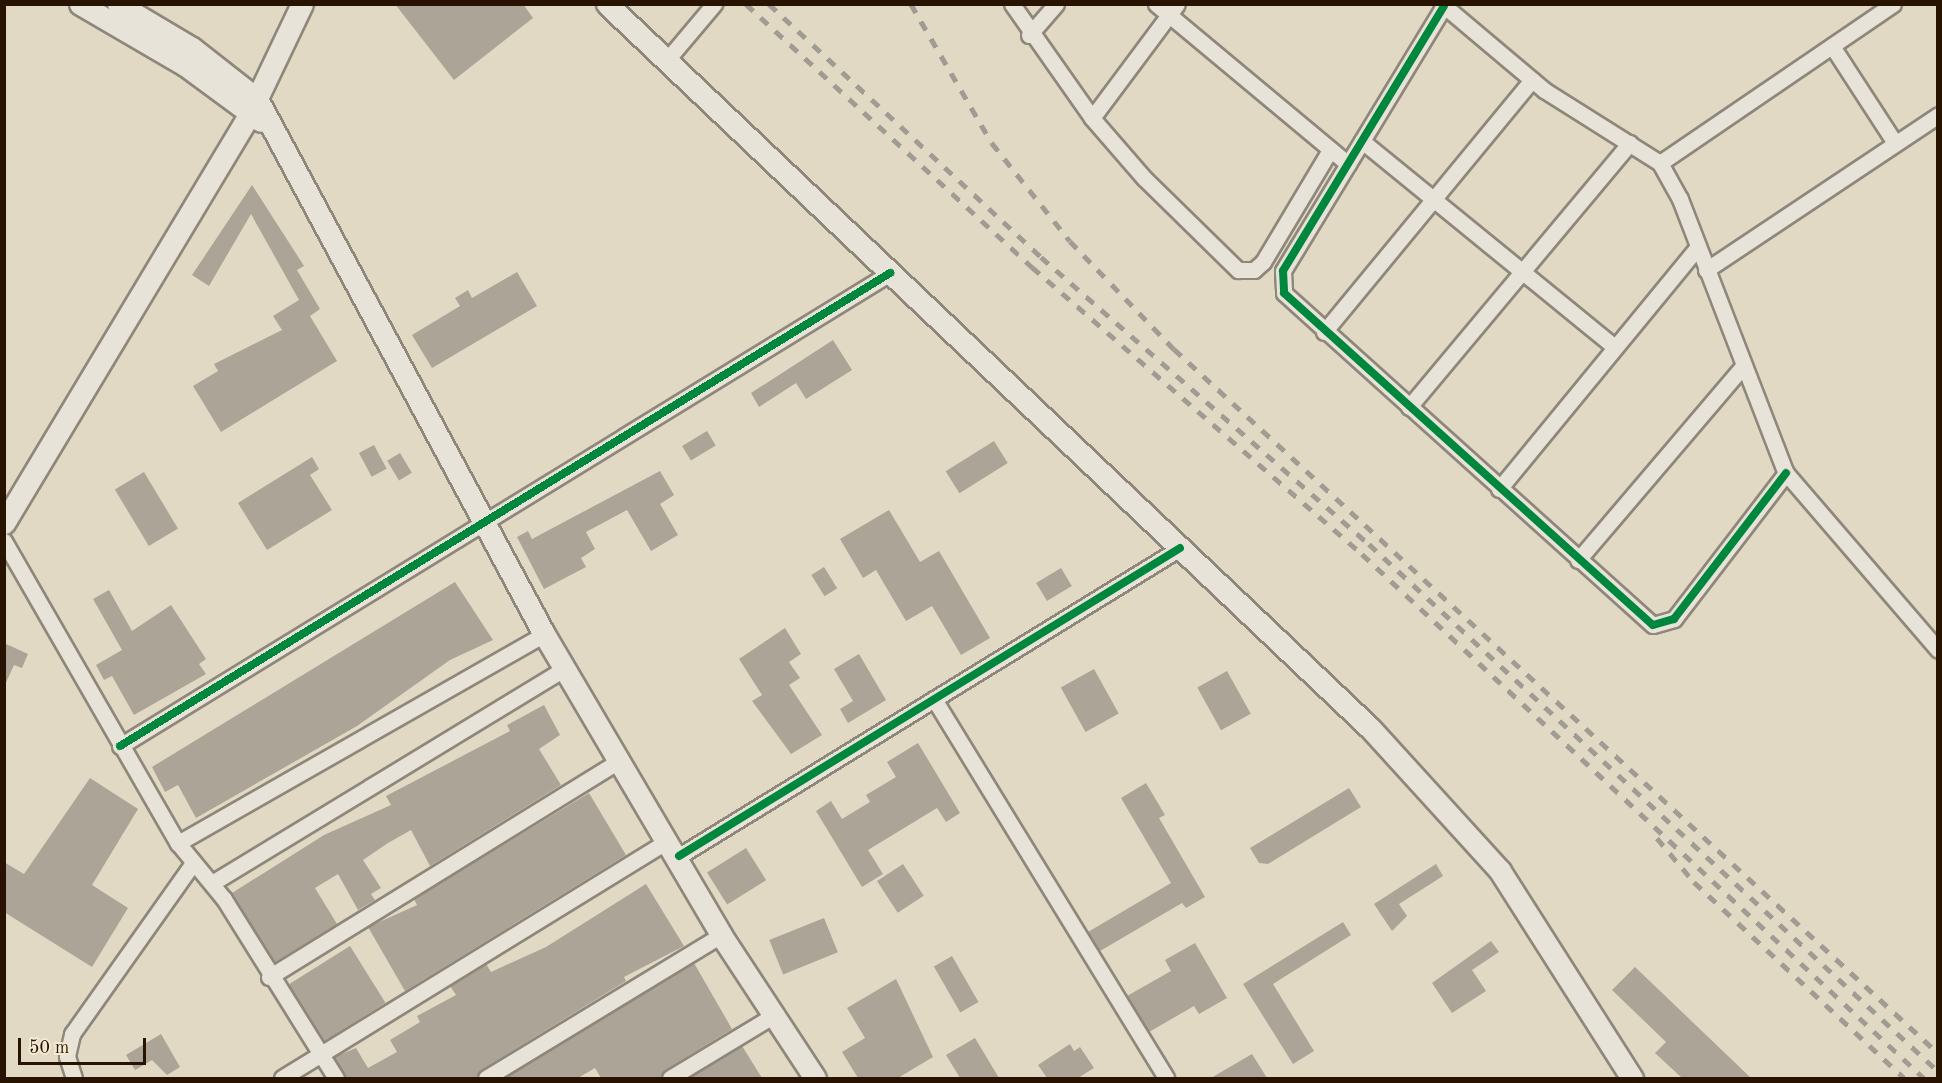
<!DOCTYPE html>
<style>
body{margin:0}
#map{position:relative;width:1942px;height:1083px;overflow:hidden;background:#e2d9c5;font-family:"Old Standard TT",serif}
div>[style]{position:absolute}
[style*='--x']{left:calc(var(--x)*1px);top:calc(var(--y)*1px);width:calc(var(--w)*1px);rotate:calc(var(--a)*1deg)}
.building>*{inset:0;background:#aca496;transform-origin:0 0}
.roads{filter:drop-shadow(2px 0 #8f877a) drop-shadow(-2px 0 #8f877a) drop-shadow(0 2px #8f877a) drop-shadow(0 -2px #8f877a)}
.street>*{height:15px;margin:-7.5px;padding:0 7.5px;transform-origin:7.5px;border-radius:7.5px;background:#e8e3d9}
.secondary>*{height:21px;margin:-10.5px;padding:0 10.5px;transform-origin:10.5px;border-radius:10.5px;background:#e8e3d9}
.rail>*{height:4.5px;margin-top:-2.25px;transform-origin:0;background:repeating-linear-gradient(90deg,#a19c93 0 10px,transparent 0 20px)}
.cycleway>*{height:8px;margin:-4px;padding:0 4px;transform-origin:4px;border-radius:4px;background:#00873e}
span{translate:-50% -50%;white-space:nowrap;text-align:center;line-height:1.15;-webkit-text-stroke:5px #f4ead2;paint-order:stroke}
.frame{position:absolute;inset:0;border:6px solid #271300;pointer-events:none}
.scale{position:absolute;left:18px;top:1038px;width:128px;height:27px;box-sizing:border-box;border:3px solid #271300;border-top:0;padding-left:8px;font-size:18px;line-height:21px;white-space:nowrap;color:#271300;-webkit-text-stroke:4px #f4ead2;paint-order:stroke}
</style>
<div id="map">
<div class="building">
<i style="clip-path:polygon(395px 4px,523px 4px,533px 18px,454px 80px)"></i>
<i style="clip-path:polygon(252px 185px,304px 266px,297px 270px,320px 309px,310px 316px,337px 361px,221px 432px,193px 386px,218px 371px,214px 364px,282px 330px,273px 316px,299px 300px,251px 214px,209px 286px,192px 275px)"></i>
<i style="clip-path:polygon(517px 272px,537px 306px,432px 368px,412px 335px,460px 306px,455px 298px,468px 290px,472px 298px)"></i>
<i style="clip-path:polygon(833px 340px,852px 370px,806px 399px,796px 383px,759px 407px,751px 393px)"></i>
<i style="left:707px;top:431px;width:17px;height:29px;rotate:59deg"></i>
<i style="left:994px;top:441px;width:26px;height:57px;rotate:58deg"></i>
<i style="left:374px;top:445px;width:27px;height:17px;rotate:62deg"></i>
<i style="left:400px;top:453px;width:23px;height:15px;rotate:59deg"></i>
<i style="clip-path:polygon(312px 457px,319px 469px,310px 475px,332px 510px,267px 550px,238px 503px)"></i>
<i style="clip-path:polygon(660px 471px,674px 495px,660px 504px,678px 535px,651px 551px,627px 510px,586px 532px,595px 549px,581px 558px,586px 567px,544px 589px,517px 537px,528px 531px,532px 539px)"></i>
<i style="left:144px;top:472px;width:66px;height:34px;rotate:59deg"></i>
<i style="clip-path:polygon(889px 510px,920px 562px,939px 551px,990px 638px,961px 655px,932px 606px,906px 621px,876px 570px,863px 578px,840px 539px)"></i>
<i style="left:824px;top:567px;width:25px;height:15px;rotate:58deg"></i>
<i style="left:1061px;top:568px;width:21px;height:29px;rotate:59deg"></i>
<i style="clip-path:polygon(455px 582px,493px 640px,450px 660px,357px 726px,196px 818px,178px 785px,165px 792px,152px 767px)"></i>
<i style="clip-path:polygon(109px 590px,132px 631px,171px 605px,206px 659px,199px 664px,206px 674px,134px 715px,112px 676px,104px 680px,96px 665px,122px 650px,93px 599px)"></i>
<i style="clip-path:polygon(785px 628px,801px 654px,789px 662px,800px 678px,789px 685px,822px 735px,791px 754px,752px 701px,762px 695px,739px 659px)"></i>
<i style="clip-path:polygon(4px 643px,28px 654px,22px 668px,14px 665px,4px 687px)"></i>
<i style="clip-path:polygon(859px 654px,886px 700px,848px 723px,840px 709px,853px 701px,834px 669px)"></i>
<i style="left:1094px;top:669px;width:51px;height:38px;rotate:61deg"></i>
<i style="left:1227px;top:671px;width:49px;height:34px;rotate:61deg"></i>
<i style="clip-path:polygon(544px 705px,560px 735px,539px 749px,561px 785px,430px 866px,411px 830px,388px 843px,363px 860px,381px 888px,371px 894px,375px 900px,358px 910px,338px 874px,315px 888px,337px 924px,275px 962px,232px 893px,324px 835px,391px 805px,386px 796px,510px 731px,507px 725px)"></i>
<i style="clip-path:polygon(918px 743px,960px 813px,946px 822px,937px 808px,868px 850px,883px 874px,862px 887px,816px 811px,831px 801px,842px 819px,870px 802px,866px 795px,896px 777px,887px 762px)"></i>
<i style="clip-path:polygon(90px 778px,138px 809px,92px 885px,128px 908px,92px 967px,4px 912px,4px 862px,24px 874px)"></i>
<i style="clip-path:polygon(1146px 783px,1165px 815px,1159px 818px,1205px 897px,1186px 908px,1182px 903px,1100px 951px,1088px 932px,1171px 883px,1121px 798px)"></i>
<i style="clip-path:polygon(1349px 788px,1361px 807px,1268px 864px,1259px 863px,1250px 848px)"></i>
<i style="clip-path:polygon(589px 793px,626px 855px,405px 991px,368px 927px,417px 905px,414px 899px)"></i>
<i style="left:746px;top:848px;width:38px;height:46px;rotate:58deg"></i>
<i style="left:903px;top:864px;width:38px;height:31px;rotate:57deg"></i>
<i style="clip-path:polygon(1436px 864px,1443px 876px,1399px 904px,1407px 916px,1392px 931px,1374px 904px)"></i>
<i style="clip-path:polygon(646px 884px,684px 946px,624px 977px,626px 981px,481px 1070px,476px 1078px,346px 1078px,334px 1057px,356px 1048px,368px 1068px,397px 1052px,390px 1040px,420px 1022px,417px 1016px,456px 995px,450px 986px,486px 964px,491px 972px,546px 947px)"></i>
<i style="left:824px;top:918px;width:37px;height:59px;rotate:68deg"></i>
<i style="clip-path:polygon(1343px 922px,1351px 935px,1273px 984px,1314px 1051px,1293px 1064px,1243px 984px)"></i>
<i style="clip-path:polygon(1491px 941px,1499px 952px,1472px 970px,1486px 991px,1452px 1013px,1432px 983px)"></i>
<i style="clip-path:polygon(1195px 943px,1227px 998px,1199px 1014px,1194px 1006px,1149px 1032px,1127px 996px,1171px 971px,1165px 960px)"></i>
<i style="left:350px;top:946px;width:67px;height:72px;rotate:58deg"></i>
<i style="left:952px;top:956px;width:53px;height:21px;rotate:60deg"></i>
<i style="clip-path:polygon(694px 963px,732px 1029px,665px 1070px,660px 1078px,601px 1078px,595px 1068px,578px 1078px,504px 1078px)"></i>
<i style="clip-path:polygon(1635px 967px,1751px 1078px,1682px 1078px,1655px 1053px,1666px 1042px,1612px 990px)"></i>
<i style="clip-path:polygon(896px 979px,933px 1057px,898px 1078px,858px 1078px,842px 1052px,865px 1038px,847px 1008px)"></i>
<i style="clip-path:polygon(161px 1034px,180px 1067px,167px 1075px,152px 1060px,135px 1070px,126px 1055px)"></i>
<i style="clip-path:polygon(975px 1038px,999px 1078px,960px 1078px,946px 1055px)"></i>
<i style="clip-path:polygon(1070px 1044px,1074px 1051px,1080px 1047px,1094px 1068px,1078px 1078px,1047px 1078px,1038px 1065px)"></i>
<i style="clip-path:polygon(742px 1046px,762px 1078px,688px 1078px)"></i>
<i style="clip-path:polygon(1252px 1054px,1267px 1078px,1211px 1078px)"></i>
</div>
<div class="roads">
<div class="street">
<i style="--x:1012;--y:4;--w:139;--a:54.9"></i>
<i style="--x:1092;--y:118;--w:79;--a:49.1"></i>
<i style="--x:1144;--y:178;--w:132;--a:44.4"></i>
<i style="--x:1238;--y:270;--w:16;--a:0"></i>
<i style="--x:1254;--y:270;--w:12;--a:-42"></i>
<i style="--x:1263;--y:262;--w:131;--a:-59.1"></i>
<i style="--x:1156;--y:4;--w:250;--a:39.8"></i>
<i style="--x:1442;--y:4;--w:133;--a:40.1"></i>
<i style="--x:1544;--y:90;--w:137;--a:32.2"></i>
<i style="--x:1660;--y:163;--w:41;--a:60.9"></i>
<i style="--x:1680;--y:199;--w:294;--a:68.9"></i>
<i style="--x:1786;--y:473;--w:233;--a:49.3"></i>
<i style="--x:1444;--y:6;--w:310;--a:121.3"></i>
<i style="--x:1283;--y:271;--w:22;--a:87"></i>
<i style="--x:1284;--y:293;--w:496;--a:42"></i>
<i style="--x:1653;--y:625;--w:22;--a:-16"></i>
<i style="--x:1674;--y:619;--w:184;--a:-52.5"></i>
<i style="--x:1029;--y:35;--w:41;--a:-48.9"></i>
<i style="--x:1832;--y:46;--w:116;--a:57"></i>
<i style="--x:666;--y:61;--w:75;--a:-49.9"></i>
<i style="--x:1092;--y:118;--w:142;--a:-53.3"></i>
<i style="--x:1362;--y:141;--w:326;--a:39.2"></i>
<i style="--x:1660;--y:163;--w:282;--a:-34.3"></i>
<i style="--x:1706;--y:270;--w:279;--a:-33.7"></i>
<i style="--x:1324;--y:332;--w:327;--a:-50.5"></i>
<i style="--x:1409;--y:407;--w:344;--a:-50.1"></i>
<i style="--x:1499;--y:489;--w:313;--a:-50.6"></i>
<i style="--x:4;--y:541;--w:349;--a:60.1"></i>
<i style="--x:178;--y:843;--w:72;--a:50.6"></i>
<i style="--x:224;--y:899;--w:211;--a:58"></i>
<i style="--x:1578;--y:560;--w:255;--a:-49.6"></i>
<i style="--x:934;--y:699;--w:444;--a:58.5"></i>
<i style="--x:120;--y:746;--w:904;--a:-31.56"></i>
<i style="--x:178;--y:843;--w:421;--a:-29.7"></i>
<i style="--x:679;--y:856;--w:588;--a:-31.58"></i>
<i style="--x:212;--y:883;--w:412;--a:-31.3"></i>
<i style="--x:269;--y:977;--w:409;--a:-31.7"></i>
<i style="--x:74;--y:1078;--w:23;--a:-108"></i>
<i style="--x:67;--y:1056;--w:23;--a:-77"></i>
<i style="--x:72;--y:1034;--w:209;--a:-54.7"></i>
<i style="--x:282;--y:1078;--w:454;--a:-31.6"></i>
<i style="--x:486;--y:1078;--w:275;--a:-31.3"></i>
<i style="--x:670;--y:1078;--w:124;--a:-31.1"></i>
</div>
<div class="secondary">
<i style="--x:80;--y:4;--w:121;--a:30.2"></i>
<i style="--x:185;--y:65;--w:94;--a:36.4"></i>
<i style="--x:118;--y:4;--w:86;--a:30.7"></i>
<i style="--x:192;--y:48;--w:83;--a:38.1"></i>
<i style="--x:257;--y:99;--w:607;--a:61.79"></i>
<i style="--x:544;--y:634;--w:349;--a:59.5"></i>
<i style="--x:721;--y:935;--w:171;--a:56.7"></i>
<i style="--x:607;--y:4;--w:1053;--a:43.5"></i>
<i style="--x:1371;--y:729;--w:192;--a:47.7"></i>
<i style="--x:1500;--y:871;--w:246;--a:57.5"></i>
<i style="--x:4;--y:523;--w:476;--a:-59"></i>
<i style="--x:249;--y:115;--w:123;--a:-64.5"></i>
</div>
</div>
<div class="rail">
<i style="--x:746;--y:4;--w:389;--a:42.6"></i>
<i style="--x:1032;--y:267;--w:437;--a:41"></i>
<i style="--x:1362;--y:554;--w:768;--a:43"></i>
<i style="--x:769;--y:4;--w:371;--a:42.9"></i>
<i style="--x:1041;--y:257;--w:436;--a:41.2"></i>
<i style="--x:1369;--y:544;--w:776;--a:42.81"></i>
<i style="--x:911;--y:4;--w:161;--a:59.8"></i>
<i style="--x:992;--y:143;--w:125;--a:51.5"></i>
<i style="--x:1070;--y:241;--w:150;--a:46.1"></i>
<i style="--x:1174;--y:349;--w:1039;--a:42.66"></i>
<i style="--x:1657;--y:838;--w:57;--a:49.9"></i>
<i style="--x:1694;--y:882;--w:287;--a:43"></i>
</div>
<div class="cycleway">
<i style="--x:1444;--y:6;--w:310;--a:121.3"></i>
<i style="--x:1283;--y:271;--w:22;--a:87"></i>
<i style="--x:1284;--y:293;--w:496;--a:42"></i>
<i style="--x:1653;--y:625;--w:22;--a:-16"></i>
<i style="--x:1674;--y:619;--w:184;--a:-52.5"></i>
<i style="--x:120;--y:746;--w:904;--a:-31.56"></i>
<i style="--x:679;--y:856;--w:588;--a:-31.58"></i>
</div>
<div class="frame"></div>
<div class="scale">50 m</div>
</div>
